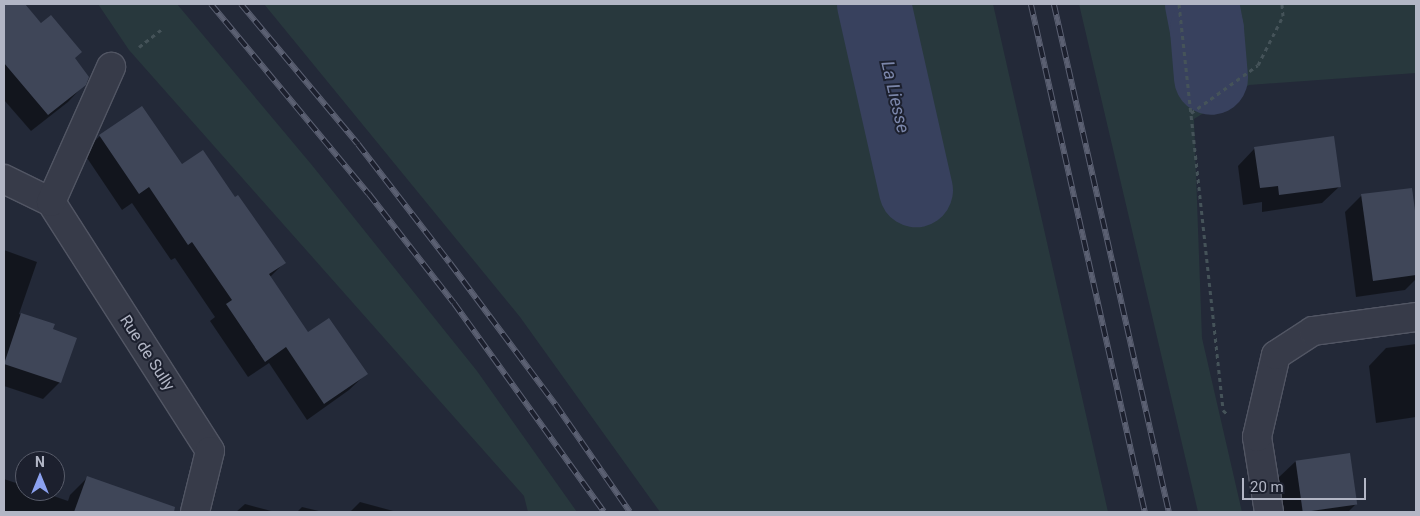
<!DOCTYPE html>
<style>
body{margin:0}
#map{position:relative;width:1420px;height:516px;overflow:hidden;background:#232938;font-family:Roboto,sans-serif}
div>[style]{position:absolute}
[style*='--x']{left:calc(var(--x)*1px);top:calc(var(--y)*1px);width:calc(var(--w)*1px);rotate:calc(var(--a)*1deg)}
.green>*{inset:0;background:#28383d}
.shadow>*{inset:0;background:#0007}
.river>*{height:74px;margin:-37px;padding:0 37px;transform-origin:37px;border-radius:37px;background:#38415e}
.building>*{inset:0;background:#3f4658;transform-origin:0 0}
.path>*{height:3px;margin-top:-1.5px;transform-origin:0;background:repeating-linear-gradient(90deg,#455359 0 4px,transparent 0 8px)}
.roads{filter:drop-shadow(1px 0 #525664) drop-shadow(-1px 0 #525664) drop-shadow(0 1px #525664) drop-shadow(0 -1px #525664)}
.minor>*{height:28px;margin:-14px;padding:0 14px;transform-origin:14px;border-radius:14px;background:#373b49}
.rail>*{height:5.5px;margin-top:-2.75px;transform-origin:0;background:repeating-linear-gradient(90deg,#1c202e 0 11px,#5b6072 0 22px);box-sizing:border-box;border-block:1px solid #5b6072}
span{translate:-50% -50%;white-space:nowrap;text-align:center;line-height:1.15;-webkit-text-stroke:4px #1c202e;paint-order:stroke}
.street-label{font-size:16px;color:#b2b6c5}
.water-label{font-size:18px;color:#7c87ab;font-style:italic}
.frame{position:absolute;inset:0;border:5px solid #b2b6c5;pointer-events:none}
.north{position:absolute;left:15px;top:451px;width:50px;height:50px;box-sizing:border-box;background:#1c202e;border:1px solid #585c6a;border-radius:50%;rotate:0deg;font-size:14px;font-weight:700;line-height:20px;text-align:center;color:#b2b6c5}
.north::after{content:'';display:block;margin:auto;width:18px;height:22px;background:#8ba1f0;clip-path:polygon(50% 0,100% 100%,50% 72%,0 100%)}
.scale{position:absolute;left:1242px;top:478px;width:124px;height:22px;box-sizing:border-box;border:2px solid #b2b6c5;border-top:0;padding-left:6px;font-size:15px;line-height:18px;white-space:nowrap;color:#b2b6c5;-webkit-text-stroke:4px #1c202e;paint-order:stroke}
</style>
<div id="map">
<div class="green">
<i style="clip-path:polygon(98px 4px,177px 4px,311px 164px,477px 371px,577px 512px,528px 512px,524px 496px,129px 50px)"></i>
<i style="clip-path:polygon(264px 4px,993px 4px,1108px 512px,660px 512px,520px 317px)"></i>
<i style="clip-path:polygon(1079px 4px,1416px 4px,1416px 73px,1249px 85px,1194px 119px,1202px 338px,1242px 512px,1198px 512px)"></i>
</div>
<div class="shadow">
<i style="clip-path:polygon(4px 4px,23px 4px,74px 58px,85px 84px,68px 102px,31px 131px,4px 100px)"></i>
<i style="clip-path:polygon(100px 136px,182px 166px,234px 199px,285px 262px,270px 277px,308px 334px,366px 374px,349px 390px,307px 420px,269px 363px,248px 377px,210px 321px,215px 317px,175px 258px,171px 260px,132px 203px,122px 210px,83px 152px)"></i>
<i style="clip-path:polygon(1255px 148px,1340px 186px,1322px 203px,1262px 212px,1262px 202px,1243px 205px,1238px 166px)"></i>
<i style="clip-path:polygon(1411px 189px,1416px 227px,1416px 279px,1405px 290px,1356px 297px,1345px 212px,1362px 195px)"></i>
<i style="clip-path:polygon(4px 250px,37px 262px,19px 314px,54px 325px,51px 330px,60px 382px,43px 399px,4px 386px)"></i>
<i style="clip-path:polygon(1416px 344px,1416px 417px,1376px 423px,1369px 366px,1386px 348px)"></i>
<i style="clip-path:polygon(1296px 461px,1356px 504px,1348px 512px,1283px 512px,1278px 478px)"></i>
<i style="clip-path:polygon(87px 478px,146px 499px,141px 512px,4px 512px,4px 479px,25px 486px,25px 491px,39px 491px,68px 501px,70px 495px)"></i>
<i style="clip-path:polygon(360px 502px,397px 512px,350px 512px)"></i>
<i style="clip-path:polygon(245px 504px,275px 512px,236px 512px)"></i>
<i style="clip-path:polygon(302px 507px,323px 512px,297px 512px)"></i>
</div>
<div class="river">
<i style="--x:874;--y:4;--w:191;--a:77.3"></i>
<i style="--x:1202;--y:4;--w:26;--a:79"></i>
<i style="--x:1207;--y:30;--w:48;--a:85.2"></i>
</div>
<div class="building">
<i style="clip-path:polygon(4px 4px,25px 4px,41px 23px,51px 15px,82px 52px,75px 58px,89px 77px,86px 85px,48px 115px,4px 63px)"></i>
<i style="clip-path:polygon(142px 106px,182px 164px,203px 150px,235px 197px,238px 195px,286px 263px,269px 274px,308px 332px,329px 318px,368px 374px,324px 404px,286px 347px,265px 362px,226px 304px,232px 300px,192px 242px,188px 245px,149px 187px,139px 194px,99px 135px)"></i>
<i style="clip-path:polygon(1334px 136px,1341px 187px,1279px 195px,1278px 186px,1260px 188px,1254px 147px)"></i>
<i style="clip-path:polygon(1412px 188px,1416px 218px,1416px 275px,1373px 281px,1361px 194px)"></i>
<i style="clip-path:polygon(21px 313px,55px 324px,53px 329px,77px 338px,61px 383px,4px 364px)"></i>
<i style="left:1350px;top:453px;width:52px;height:55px;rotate:82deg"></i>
<i style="clip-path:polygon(87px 476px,175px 507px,174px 512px,74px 512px)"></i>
</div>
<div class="path">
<i style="--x:1179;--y:4;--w:408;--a:83.8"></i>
<i style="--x:1223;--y:410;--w:6;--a:45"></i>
<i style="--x:139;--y:47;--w:29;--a:-38"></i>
<i style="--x:1191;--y:113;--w:82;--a:-35.6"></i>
<i style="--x:1258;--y:65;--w:55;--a:-63"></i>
<i style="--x:1283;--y:16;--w:12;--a:-95"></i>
</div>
<div class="roads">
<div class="minor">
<i style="--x:4;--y:179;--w:52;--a:26.1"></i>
<i style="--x:51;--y:202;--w:295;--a:57.4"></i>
<i style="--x:210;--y:451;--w:63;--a:103.8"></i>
<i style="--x:51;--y:202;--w:148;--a:-66"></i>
<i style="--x:1269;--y:512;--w:76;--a:-99.1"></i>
<i style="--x:1257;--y:437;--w:84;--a:-77"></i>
<i style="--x:1276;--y:355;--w:44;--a:-33"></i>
<i style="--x:1313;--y:331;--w:104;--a:-7.7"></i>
</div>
</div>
<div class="rail">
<i style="--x:211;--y:4;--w:247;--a:50.3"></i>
<i style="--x:369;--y:194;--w:138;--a:52.1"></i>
<i style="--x:454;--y:303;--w:257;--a:54.3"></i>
<i style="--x:241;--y:4;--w:182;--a:50.1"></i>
<i style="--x:358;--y:144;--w:150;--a:52.3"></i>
<i style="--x:450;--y:263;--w:177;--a:53.3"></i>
<i style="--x:556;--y:405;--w:130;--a:55.3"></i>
<i style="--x:1031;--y:4;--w:521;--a:77.35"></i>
<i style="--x:1054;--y:4;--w:521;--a:77.24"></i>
</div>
<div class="street-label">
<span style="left:147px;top:353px;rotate:57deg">Rue de Sully</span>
</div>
<div class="water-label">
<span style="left:895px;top:97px;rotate:77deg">La Liesse</span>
</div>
<div class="frame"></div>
<div class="north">N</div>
<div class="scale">20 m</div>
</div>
